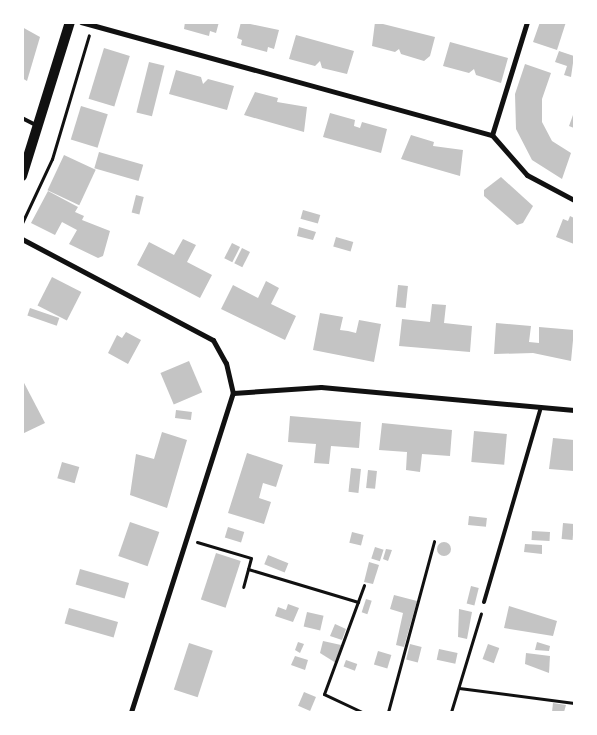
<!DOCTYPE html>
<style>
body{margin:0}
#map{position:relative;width:597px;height:735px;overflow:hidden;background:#fff;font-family:Barlow,sans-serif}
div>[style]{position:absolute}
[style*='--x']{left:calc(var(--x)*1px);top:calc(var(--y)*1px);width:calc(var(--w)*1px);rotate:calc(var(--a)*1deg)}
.building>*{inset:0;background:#c4c4c4;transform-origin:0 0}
.round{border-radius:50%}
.path>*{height:3px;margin:-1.5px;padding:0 1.5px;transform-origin:1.5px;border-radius:1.5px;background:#111}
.service>*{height:4px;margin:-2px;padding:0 2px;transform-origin:2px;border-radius:2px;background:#111}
.minor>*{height:5px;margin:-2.5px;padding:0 2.5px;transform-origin:2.5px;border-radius:2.5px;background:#111}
.secondary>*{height:10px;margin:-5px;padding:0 5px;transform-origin:5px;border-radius:5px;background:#111}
span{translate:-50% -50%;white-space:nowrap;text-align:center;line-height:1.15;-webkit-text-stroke:5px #fff;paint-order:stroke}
.frame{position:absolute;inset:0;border:24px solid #fff;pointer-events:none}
</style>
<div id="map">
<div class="building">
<i style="clip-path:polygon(185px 22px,219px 22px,216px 33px,210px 31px,209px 36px,184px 29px)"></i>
<i style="clip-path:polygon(241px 22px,279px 30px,274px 49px,268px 47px,267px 52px,241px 45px,242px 40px,237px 38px)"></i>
<i style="clip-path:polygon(375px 22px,435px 37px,430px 56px,424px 61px,401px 54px,399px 49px,395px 52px,372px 46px)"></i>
<i style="clip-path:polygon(540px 22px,566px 22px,557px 50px,533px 42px)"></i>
<i style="clip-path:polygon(22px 27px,40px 37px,27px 81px,22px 78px)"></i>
<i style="clip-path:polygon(296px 35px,354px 51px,347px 74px,322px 68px,320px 61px,315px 66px,289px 59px)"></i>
<i style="clip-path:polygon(450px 42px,508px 58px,501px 83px,476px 75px,474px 69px,469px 73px,443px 66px)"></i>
<i style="left:104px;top:48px;width:27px;height:53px;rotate:17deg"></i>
<i style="clip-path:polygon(559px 51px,574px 56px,571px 77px,564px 75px,567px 66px,555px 62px)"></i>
<i style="left:149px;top:62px;width:16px;height:52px;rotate:14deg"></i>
<i style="clip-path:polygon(525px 64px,551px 73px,542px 99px,542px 122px,552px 141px,571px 153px,562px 179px,532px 160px,516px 129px,515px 94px)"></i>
<i style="clip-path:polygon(176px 70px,201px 77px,203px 84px,208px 79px,234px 86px,227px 110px,169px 94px)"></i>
<i style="clip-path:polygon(255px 92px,278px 98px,277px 102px,307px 107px,304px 132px,244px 115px)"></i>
<i style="left:81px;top:106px;width:28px;height:35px;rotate:17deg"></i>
<i style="clip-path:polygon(330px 113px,355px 120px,354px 126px,360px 128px,362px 122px,387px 129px,381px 153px,323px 137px)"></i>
<i style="clip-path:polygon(573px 115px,574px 115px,574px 128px,569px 126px)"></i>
<i style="clip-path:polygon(411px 135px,434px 142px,433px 146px,463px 150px,460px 176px,401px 159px)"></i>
<i style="left:99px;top:152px;width:46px;height:17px;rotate:16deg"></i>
<i style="left:64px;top:155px;width:35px;height:39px;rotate:25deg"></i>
<i style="clip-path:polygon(501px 177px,533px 206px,523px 223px,517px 225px,484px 196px,484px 190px)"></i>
<i style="clip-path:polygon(48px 191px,78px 207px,75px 212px,84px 216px,82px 220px,110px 231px,103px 256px,98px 258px,69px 244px,77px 230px,62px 222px,55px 235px,31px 223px)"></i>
<i style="left:136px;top:195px;width:8px;height:18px;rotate:14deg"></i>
<i style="left:303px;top:210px;width:18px;height:9px;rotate:16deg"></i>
<i style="clip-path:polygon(570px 216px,574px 218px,574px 244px,556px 237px,563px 219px,568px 221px)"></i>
<i style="clip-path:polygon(299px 227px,316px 232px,313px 240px,297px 236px)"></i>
<i style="left:336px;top:237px;width:18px;height:10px;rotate:16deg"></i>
<i style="clip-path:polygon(183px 239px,196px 245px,187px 262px,212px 275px,200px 298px,137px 265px,149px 242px,174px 255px)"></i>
<i style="left:232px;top:243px;width:9px;height:17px;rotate:27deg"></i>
<i style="left:242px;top:248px;width:9px;height:17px;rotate:27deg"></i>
<i style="left:52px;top:277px;width:33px;height:32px;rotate:27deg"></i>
<i style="clip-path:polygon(266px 281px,279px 288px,271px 304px,296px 316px,285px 340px,221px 309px,233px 285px,258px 298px)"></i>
<i style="left:398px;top:285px;width:10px;height:22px;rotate:6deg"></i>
<i style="clip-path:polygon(432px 304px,446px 305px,444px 323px,472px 326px,470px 352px,399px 346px,402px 319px,430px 322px)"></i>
<i style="left:30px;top:308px;width:31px;height:8px;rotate:19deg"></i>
<i style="clip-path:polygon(320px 313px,343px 317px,340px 330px,348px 331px,356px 333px,359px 320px,381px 324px,374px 362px,313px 350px)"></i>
<i style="clip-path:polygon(496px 323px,531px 326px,529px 342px,539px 343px,539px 327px,574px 330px,571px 361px,533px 353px,494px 354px)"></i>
<i style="clip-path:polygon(126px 332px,141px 340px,128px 364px,108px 353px,117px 335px,122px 338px)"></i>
<i style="left:189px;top:361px;width:34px;height:31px;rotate:67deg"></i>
<i style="clip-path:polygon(22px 379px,45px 423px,22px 434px)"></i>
<i style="left:176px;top:410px;width:16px;height:8px;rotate:7deg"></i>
<i style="clip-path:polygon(290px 416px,361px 422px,359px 448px,331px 446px,329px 464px,314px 463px,316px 444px,288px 442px)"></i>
<i style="clip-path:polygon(382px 423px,452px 430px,450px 456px,422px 454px,420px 472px,406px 470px,407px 452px,379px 450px)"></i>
<i style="left:474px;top:431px;width:33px;height:31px;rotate:5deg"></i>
<i style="clip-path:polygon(162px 432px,187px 440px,167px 508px,130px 495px,136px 454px,154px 459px)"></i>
<i style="clip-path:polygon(553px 438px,574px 440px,574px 471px,549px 469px)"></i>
<i style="clip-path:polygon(247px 453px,283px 465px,276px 487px,263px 483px,259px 498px,271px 502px,264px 524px,228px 513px)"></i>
<i style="left:62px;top:462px;width:18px;height:17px;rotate:16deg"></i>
<i style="left:351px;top:468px;width:10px;height:24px;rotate:6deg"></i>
<i style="left:368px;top:470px;width:9px;height:18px;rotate:6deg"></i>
<i style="left:469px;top:516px;width:18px;height:9px;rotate:6deg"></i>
<i style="left:130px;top:522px;width:31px;height:36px;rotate:19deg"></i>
<i style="left:563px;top:523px;width:11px;height:16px;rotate:5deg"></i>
<i style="left:228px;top:527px;width:17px;height:11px;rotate:17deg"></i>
<i style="left:532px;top:531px;width:18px;height:9px;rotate:3deg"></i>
<i style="left:352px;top:532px;width:12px;height:11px;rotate:14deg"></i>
<i class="round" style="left:437px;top:542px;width:14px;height:14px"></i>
<i style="clip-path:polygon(525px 544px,542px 545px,542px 554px,524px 552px)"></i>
<i style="left:375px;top:547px;width:9px;height:12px;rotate:18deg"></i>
<i style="clip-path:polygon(386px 549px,392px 550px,388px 561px,383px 559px)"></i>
<i style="left:216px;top:553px;width:26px;height:49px;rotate:18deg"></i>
<i style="left:268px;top:555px;width:22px;height:10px;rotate:22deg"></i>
<i style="clip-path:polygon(369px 562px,379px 565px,373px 584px,364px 582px)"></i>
<i style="left:80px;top:569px;width:51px;height:16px;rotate:16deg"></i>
<i style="left:471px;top:586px;width:8px;height:18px;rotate:14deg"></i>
<i style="clip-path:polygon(394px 595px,417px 601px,404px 647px,396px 645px,403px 613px,390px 609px)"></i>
<i style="left:366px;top:599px;width:6px;height:14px;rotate:18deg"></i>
<i style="clip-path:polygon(288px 604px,299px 608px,293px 622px,275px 616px,278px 607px,286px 610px)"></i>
<i style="clip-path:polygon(509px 606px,557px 621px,553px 636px,504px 628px)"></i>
<i style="left:69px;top:608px;width:51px;height:16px;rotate:16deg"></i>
<i style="clip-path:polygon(459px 609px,472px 612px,467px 639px,458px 637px)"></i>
<i style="left:307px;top:612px;width:17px;height:15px;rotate:13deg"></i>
<i style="clip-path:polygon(335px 624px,346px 629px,342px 640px,330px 636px)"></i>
<i style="clip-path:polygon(323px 641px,341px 645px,336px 663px,320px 653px)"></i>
<i style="clip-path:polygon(298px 642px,304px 644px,300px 653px,295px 650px)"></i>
<i style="clip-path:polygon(537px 642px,550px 646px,549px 651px,535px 650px)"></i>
<i style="left:189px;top:643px;width:25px;height:49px;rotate:18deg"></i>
<i style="left:410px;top:644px;width:12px;height:16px;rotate:14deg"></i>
<i style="left:488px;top:644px;width:12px;height:16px;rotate:20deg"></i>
<i style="left:439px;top:649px;width:19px;height:11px;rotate:12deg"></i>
<i style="left:378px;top:651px;width:14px;height:14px;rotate:17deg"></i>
<i style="clip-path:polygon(526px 653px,550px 656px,549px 673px,525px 664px)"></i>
<i style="clip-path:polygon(295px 656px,308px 660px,305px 670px,291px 665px)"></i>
<i style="left:346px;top:660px;width:12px;height:7px;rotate:20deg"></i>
<i style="left:304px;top:692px;width:13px;height:15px;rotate:23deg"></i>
<i style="clip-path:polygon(553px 703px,566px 705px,564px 712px,552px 712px)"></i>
</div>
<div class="path">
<i style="--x:22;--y:223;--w:71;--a:-64.9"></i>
<i style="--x:52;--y:159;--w:129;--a:-73.4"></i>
<i style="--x:197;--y:542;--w:56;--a:16.5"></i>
<i style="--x:251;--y:558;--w:30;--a:105"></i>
<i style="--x:248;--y:569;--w:115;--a:16.7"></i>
<i style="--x:459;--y:688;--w:116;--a:7.4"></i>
<i style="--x:362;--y:712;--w:42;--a:-154.7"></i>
<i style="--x:324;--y:694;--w:116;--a:-69.8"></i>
<i style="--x:388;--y:712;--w:177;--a:-74.9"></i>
<i style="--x:451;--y:712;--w:103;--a:-73.1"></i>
</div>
<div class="service">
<i style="--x:22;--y:118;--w:16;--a:27"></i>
<i style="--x:484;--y:602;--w:203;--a:-73.7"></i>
</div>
<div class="minor">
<i style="--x:81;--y:22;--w:426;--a:15.4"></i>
<i style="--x:492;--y:135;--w:53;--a:48.8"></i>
<i style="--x:527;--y:175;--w:53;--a:28"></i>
<i style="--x:492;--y:135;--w:118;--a:-72.8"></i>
<i style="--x:22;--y:239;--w:216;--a:27.9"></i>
<i style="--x:213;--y:340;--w:26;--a:61"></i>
<i style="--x:226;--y:363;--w:31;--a:77"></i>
<i style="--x:233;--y:393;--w:88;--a:-3.9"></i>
<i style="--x:321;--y:387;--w:254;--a:5.2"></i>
<i style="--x:131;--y:712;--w:335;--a:-72.3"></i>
</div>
<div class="secondary">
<i style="--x:22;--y:176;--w:161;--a:-72.7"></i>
</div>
<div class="frame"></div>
</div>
